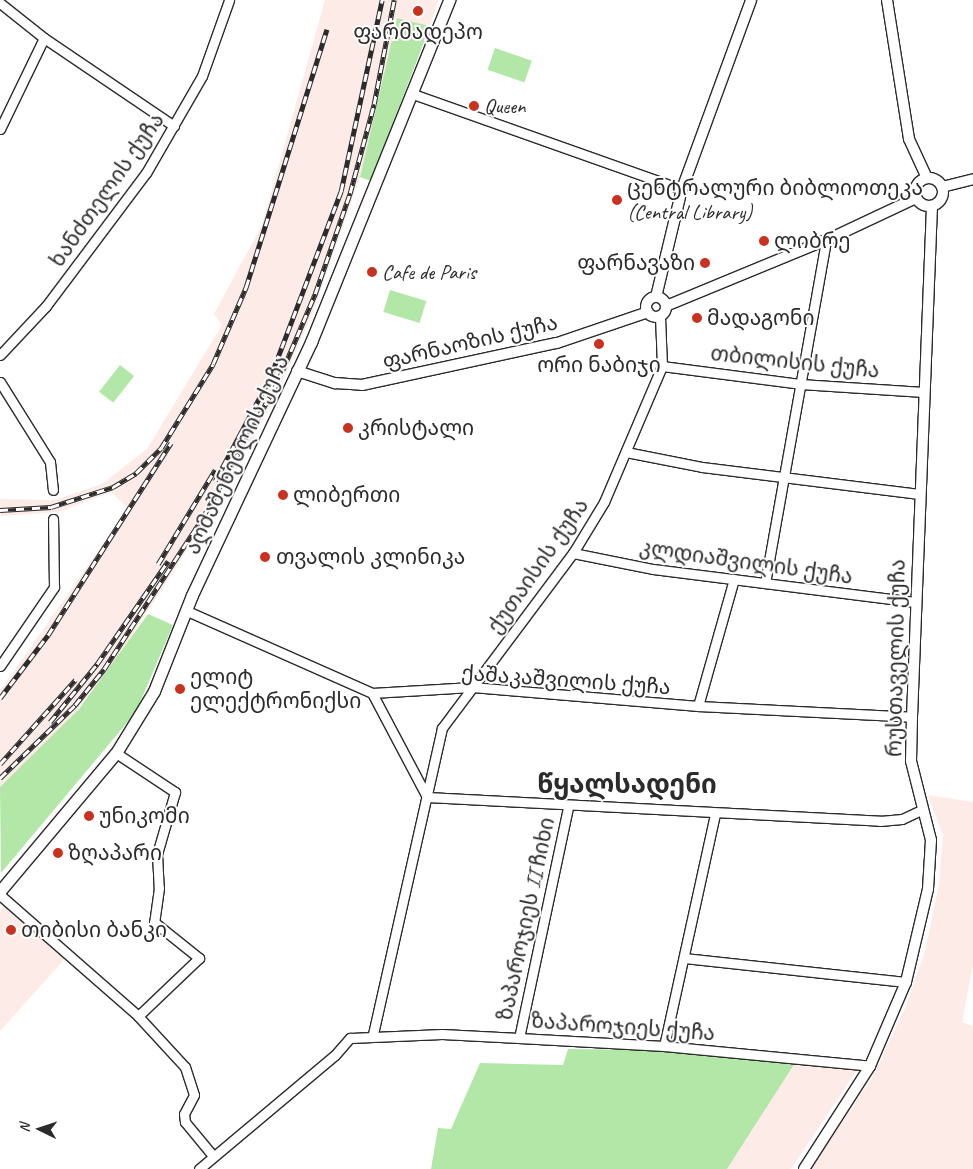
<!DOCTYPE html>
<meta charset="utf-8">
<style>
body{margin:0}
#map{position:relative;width:973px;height:1169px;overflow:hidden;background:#fff;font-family:Caveat,"Noto Sans Georgian",sans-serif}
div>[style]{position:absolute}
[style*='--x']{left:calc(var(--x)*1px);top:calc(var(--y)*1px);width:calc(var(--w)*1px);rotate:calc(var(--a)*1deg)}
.built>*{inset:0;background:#fcebe7}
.green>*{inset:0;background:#b3e7a8;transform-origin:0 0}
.roads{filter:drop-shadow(1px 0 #2b2b2b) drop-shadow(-1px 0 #2b2b2b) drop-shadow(0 1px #2b2b2b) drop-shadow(0 -1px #2b2b2b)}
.minor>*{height:9px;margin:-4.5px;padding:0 4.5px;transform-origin:4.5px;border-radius:4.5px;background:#fff}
.tertiary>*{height:10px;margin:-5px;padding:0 5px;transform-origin:5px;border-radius:5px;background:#fff}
.tertiary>.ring{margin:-5px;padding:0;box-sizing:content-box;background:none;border:10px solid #fff;border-radius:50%}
.secondary>*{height:11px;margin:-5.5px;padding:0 5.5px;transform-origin:5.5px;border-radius:5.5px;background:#fff}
.rail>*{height:4.5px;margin-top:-2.25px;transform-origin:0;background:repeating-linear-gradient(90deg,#fff 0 8px,#2b2b2b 0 16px);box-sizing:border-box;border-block:1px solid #2b2b2b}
.dots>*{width:14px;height:14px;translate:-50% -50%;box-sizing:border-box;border:2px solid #fff;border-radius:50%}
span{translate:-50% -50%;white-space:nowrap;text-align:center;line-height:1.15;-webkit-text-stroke:4px #fff;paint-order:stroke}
.poi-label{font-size:21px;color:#2b2b2b}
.left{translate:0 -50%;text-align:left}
.right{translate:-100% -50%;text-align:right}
.street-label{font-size:21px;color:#2b2b2b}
.district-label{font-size:26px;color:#2b2b2b;font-weight:700}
.north{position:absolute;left:15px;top:1104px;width:50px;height:50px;-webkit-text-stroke:4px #fff;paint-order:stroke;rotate:274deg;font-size:14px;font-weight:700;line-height:20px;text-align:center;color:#2b2b2b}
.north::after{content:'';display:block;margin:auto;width:18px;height:22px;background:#2b2b2b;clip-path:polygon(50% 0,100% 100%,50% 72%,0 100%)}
</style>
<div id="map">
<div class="built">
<i style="clip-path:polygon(325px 0,438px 0,430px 26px,397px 18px,360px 177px,313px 312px,277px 394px,223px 494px,108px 673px,49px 743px,0 787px,0 691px,128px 508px,111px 492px,58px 512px,1px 516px,0 499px,55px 500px,102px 484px,147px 449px,222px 325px,214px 314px,262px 225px)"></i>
<i style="clip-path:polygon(928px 795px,973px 802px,973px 965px,962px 1022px,973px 1026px,973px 1169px,810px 1169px,872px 1078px,906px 1006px,925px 951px,939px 885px,943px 836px)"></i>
<i style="clip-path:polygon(10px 900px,70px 953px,0 1031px,0 912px)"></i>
<i style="clip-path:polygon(795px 1063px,857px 1070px,791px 1169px,727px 1169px)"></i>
</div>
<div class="green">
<i style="clip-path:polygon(397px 18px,430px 26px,371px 181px,360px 177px)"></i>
<i style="left:495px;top:48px;width:39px;height:23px;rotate:19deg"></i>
<i style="left:390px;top:290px;width:38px;height:23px;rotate:17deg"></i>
<i style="left:120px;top:365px;width:18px;height:34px;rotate:38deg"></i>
<i style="clip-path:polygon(148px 614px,173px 625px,136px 712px,1px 873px,0 787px,79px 709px)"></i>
<i style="clip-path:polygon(568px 1049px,651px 1050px,795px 1063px,727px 1169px,431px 1169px,438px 1128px,451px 1129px,480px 1063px,563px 1065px)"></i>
</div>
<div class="roads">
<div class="minor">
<i style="--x:0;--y:3;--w:56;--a:38.5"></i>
<i style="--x:44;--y:38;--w:157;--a:34.1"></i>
<i style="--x:413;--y:94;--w:285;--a:19.5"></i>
<i style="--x:0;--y:129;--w:101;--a:-64.2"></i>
<i style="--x:0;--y:355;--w:67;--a:-46.8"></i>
<i style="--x:46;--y:306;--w:166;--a:-53.1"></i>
<i style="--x:146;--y:173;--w:112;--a:-60"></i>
<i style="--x:202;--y:76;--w:81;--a:-70.4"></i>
<i style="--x:662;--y:366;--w:139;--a:7.4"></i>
<i style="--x:800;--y:384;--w:124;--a:3.7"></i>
<i style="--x:0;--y:382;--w:94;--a:58"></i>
<i style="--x:50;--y:462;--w:28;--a:84"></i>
<i style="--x:626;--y:452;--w:77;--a:11.2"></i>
<i style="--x:702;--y:467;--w:219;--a:7.1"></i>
<i style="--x:573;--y:553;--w:82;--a:11.3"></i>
<i style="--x:653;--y:569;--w:264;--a:7.2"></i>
<i style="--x:765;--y:583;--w:347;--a:-79.9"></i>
<i style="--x:187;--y:611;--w:202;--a:23.9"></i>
<i style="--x:372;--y:693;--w:118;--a:62.1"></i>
<i style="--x:427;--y:797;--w:454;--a:3"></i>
<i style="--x:880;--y:821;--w:22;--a:-5"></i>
<i style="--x:902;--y:819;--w:23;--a:-25"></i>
<i style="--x:0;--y:666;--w:96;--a:-55.6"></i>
<i style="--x:54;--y:587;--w:68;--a:-90.8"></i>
<i style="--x:372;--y:693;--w:100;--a:-3.4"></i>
<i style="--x:472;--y:687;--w:227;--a:4.8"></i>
<i style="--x:698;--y:706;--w:214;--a:2.9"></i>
<i style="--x:698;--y:706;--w:132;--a:-74.2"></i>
<i style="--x:116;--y:753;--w:71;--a:33.5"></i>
<i style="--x:175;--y:792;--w:65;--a:106.2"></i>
<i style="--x:157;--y:854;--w:34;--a:87"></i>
<i style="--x:159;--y:888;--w:34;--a:98"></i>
<i style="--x:154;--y:922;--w:58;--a:38.7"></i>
<i style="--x:199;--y:958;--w:84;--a:136.4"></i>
<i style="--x:0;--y:895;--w:184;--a:41.2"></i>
<i style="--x:138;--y:1016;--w:69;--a:47.3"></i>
<i style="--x:185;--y:1067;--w:29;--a:72"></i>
<i style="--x:194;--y:1095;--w:21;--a:118"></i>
<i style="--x:184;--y:1114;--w:8;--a:83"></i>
<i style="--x:185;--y:1122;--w:44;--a:50.5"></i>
<i style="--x:684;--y:958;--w:223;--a:6.2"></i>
<i style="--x:373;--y:1034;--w:314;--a:-77.3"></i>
<i style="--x:442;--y:728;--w:219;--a:-53.2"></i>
<i style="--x:573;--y:553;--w:60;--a:-58.7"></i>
<i style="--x:604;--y:502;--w:148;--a:-66.9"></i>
<i style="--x:662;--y:366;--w:50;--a:-92.3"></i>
<i style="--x:519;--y:1038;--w:236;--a:-78"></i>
<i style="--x:664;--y:1046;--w:237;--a:-77.6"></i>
<i style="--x:199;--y:1169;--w:177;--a:-40"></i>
<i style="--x:335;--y:1055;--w:23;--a:-49"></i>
<i style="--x:350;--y:1038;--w:92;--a:-2.5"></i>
<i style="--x:442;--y:1034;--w:77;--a:3"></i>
<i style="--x:519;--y:1038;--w:145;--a:3.2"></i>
<i style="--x:664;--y:1046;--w:207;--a:5.5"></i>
</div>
<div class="tertiary">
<i style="--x:887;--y:0;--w:141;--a:81"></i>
<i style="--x:909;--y:139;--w:43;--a:65.2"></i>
<i class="ring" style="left:915px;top:178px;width:18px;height:18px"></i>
<i style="--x:942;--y:187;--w:32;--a:-14"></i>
<i style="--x:656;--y:297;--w:111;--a:-76.5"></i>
<i style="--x:682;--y:189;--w:201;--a:-69.9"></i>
<i class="ring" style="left:646px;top:297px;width:10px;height:10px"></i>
<i style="--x:666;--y:306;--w:178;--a:-22.4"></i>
<i style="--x:831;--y:238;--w:94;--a:-25.2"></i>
<i style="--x:297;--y:371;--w:40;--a:18"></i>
<i style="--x:335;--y:383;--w:27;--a:4"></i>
<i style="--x:362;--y:385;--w:199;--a:-12.2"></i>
<i style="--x:557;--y:343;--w:96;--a:-18.8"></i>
<i style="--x:804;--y:1169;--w:122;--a:-57.3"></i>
<i style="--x:870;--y:1066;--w:91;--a:-66.8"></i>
<i style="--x:906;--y:982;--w:96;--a:-76.7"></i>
<i style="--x:928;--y:889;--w:49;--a:-86.5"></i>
<i style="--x:931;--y:840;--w:81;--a:-104.2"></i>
<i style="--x:911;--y:761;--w:44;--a:-88.7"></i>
<i style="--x:912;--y:717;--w:511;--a:-87.76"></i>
</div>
<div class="secondary">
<i style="--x:0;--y:891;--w:180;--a:-50"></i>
<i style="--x:116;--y:753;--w:73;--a:-58.5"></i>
<i style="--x:154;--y:691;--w:103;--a:-68.4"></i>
<i style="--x:192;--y:595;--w:280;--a:-64.8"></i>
<i style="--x:311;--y:342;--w:369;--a:-68"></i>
</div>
</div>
<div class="rail">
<i style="--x:215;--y:481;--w:117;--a:-61.9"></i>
<i style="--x:270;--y:378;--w:200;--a:-69.2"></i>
<i style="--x:341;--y:191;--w:195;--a:-77.9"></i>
<i style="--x:0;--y:510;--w:51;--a:-3.4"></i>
<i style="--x:51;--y:507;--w:65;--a:-17.9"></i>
<i style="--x:113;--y:487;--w:27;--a:-31"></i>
<i style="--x:136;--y:473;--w:35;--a:-45"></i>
<i style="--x:161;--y:448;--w:99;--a:-58.2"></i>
<i style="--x:213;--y:364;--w:84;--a:-66.8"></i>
<i style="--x:246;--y:287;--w:270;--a:-72.6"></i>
<i style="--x:158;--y:564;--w:110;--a:-58.8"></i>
<i style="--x:0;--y:698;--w:79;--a:-52.7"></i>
<i style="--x:48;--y:635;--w:228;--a:-57.4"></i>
<i style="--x:50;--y:722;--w:75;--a:-51"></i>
<i style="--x:97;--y:664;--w:125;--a:-55.4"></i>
<i style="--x:0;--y:764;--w:113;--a:-48.2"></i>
<i style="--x:0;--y:778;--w:105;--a:-44.2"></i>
<i style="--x:75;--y:705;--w:46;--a:-51.1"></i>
<i style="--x:104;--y:669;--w:181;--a:-56.9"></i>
<i style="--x:203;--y:517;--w:155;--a:-61.1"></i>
<i style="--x:278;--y:381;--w:95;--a:-67"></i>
<i style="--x:315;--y:294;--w:107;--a:-70.9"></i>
<i style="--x:350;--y:193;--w:92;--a:-74.9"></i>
<i style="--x:374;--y:104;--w:106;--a:-79.1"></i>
</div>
<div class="dots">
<i style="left:418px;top:11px;background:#c8321e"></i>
<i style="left:474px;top:106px;background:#c8321e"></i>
<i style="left:617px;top:200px;background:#c8321e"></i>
<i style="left:764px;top:241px;background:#c8321e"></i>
<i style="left:705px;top:263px;background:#c8321e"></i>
<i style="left:372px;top:272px;background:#c8321e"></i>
<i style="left:697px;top:318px;background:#c8321e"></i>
<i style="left:599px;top:344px;background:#c8321e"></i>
<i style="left:348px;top:428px;background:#c8321e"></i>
<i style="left:283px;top:495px;background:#c8321e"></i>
<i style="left:265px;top:557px;background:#c8321e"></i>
<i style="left:180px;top:689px;background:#c8321e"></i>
<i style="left:89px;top:816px;background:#c8321e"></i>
<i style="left:58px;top:853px;background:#c8321e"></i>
<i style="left:11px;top:930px;background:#c8321e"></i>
</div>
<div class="poi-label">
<span style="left:418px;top:32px">ფარმადეპო</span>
<span class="left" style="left:484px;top:106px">Queen</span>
<span class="left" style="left:627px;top:200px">ცენტრალური ბიბლიოთეკა<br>(Central Library)</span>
<span class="left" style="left:774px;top:241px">ლიბრე</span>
<span class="right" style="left:695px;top:263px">ფარნავაზი</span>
<span class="left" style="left:382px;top:272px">Cafe de Paris</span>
<span class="left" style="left:707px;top:318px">მადაგონი</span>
<span style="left:599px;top:365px">ორი ნაბიჯი</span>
<span class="left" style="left:358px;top:428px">კრისტალი</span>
<span class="left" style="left:293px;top:495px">ლიბერთი</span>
<span class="left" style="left:276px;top:557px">თვალის კლინიკა</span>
<span class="left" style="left:190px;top:689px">ელიტ<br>ელექტრონიქსი</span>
<span class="left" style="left:99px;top:816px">უნიკომი</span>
<span class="left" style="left:68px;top:853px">ზღაპარი</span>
<span class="left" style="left:21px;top:930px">თიბისი ბანკი</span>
</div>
<div class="street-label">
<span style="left:107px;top:190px;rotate:-55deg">ხანძთელის ქუჩა</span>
<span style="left:470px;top:342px;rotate:-13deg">ფარნაოზის ქუჩა</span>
<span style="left:795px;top:362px;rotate:6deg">თბილისის ქუჩა</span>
<span style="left:237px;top:455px;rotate:-65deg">აღმაშენებლის ქუჩა</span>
<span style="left:746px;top:562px;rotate:8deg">კლდიაშვილის ქუჩა</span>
<span style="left:538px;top:566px;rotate:-55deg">ქუთაისის ქუჩა</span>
<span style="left:896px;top:658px;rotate:-89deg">რუსთაველის ქუჩა</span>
<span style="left:566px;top:680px;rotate:4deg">ქაშაკაშვილის ქუჩა</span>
<span style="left:526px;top:919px;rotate:-78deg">ზაპაროჯიეს II ჩიხი</span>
<span style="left:623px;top:1027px;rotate:4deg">ზაპაროჯიეს ქუჩა</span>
</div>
<div class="district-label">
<span style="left:627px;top:785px">წყალსადენი</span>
</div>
<div class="north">N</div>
</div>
